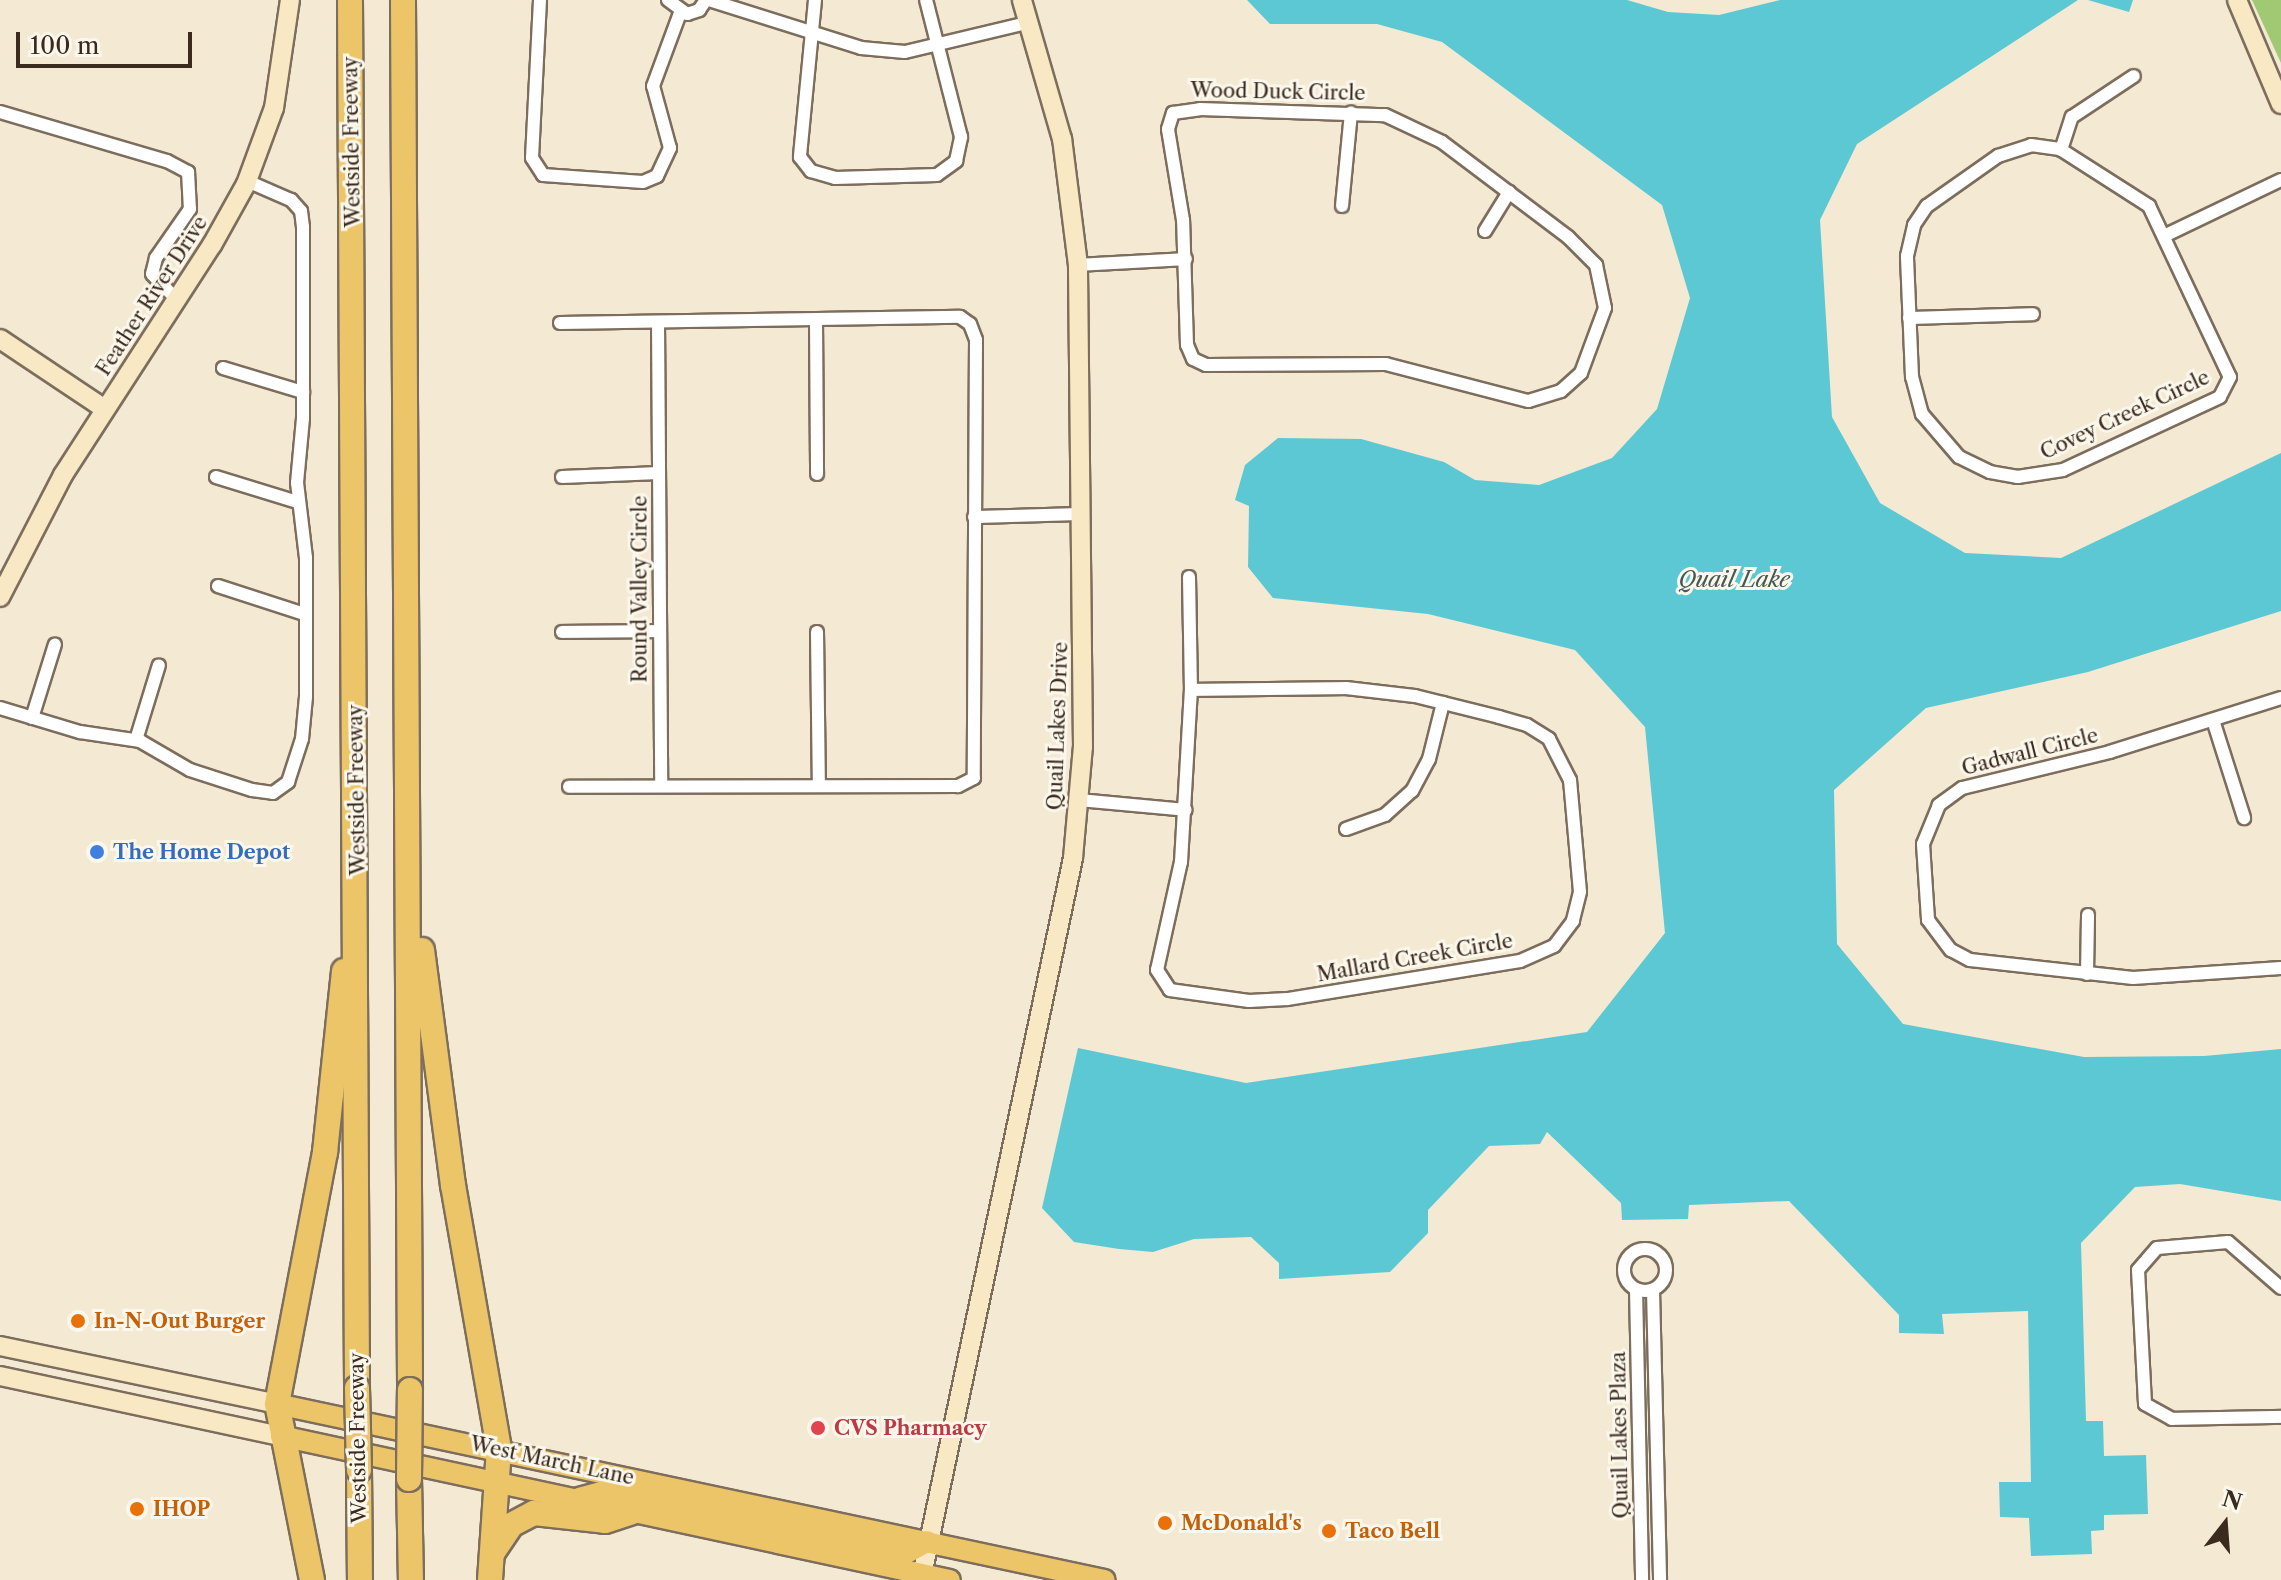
<!DOCTYPE html>
<style>
body{margin:0}
#map{position:relative;width:2281px;height:1580px;overflow:hidden;background:#f4e9d2;font-family:"Libre Caslon Text",serif}
div>[style]{position:absolute}
[style*='--x']{left:calc(var(--x)*1px);top:calc(var(--y)*1px);width:calc(var(--w)*1px);rotate:calc(var(--a)*1deg)}
.green>*{inset:0;background:#a1c872}
.water>*{inset:0;background:#5cc8d4}
.roads{filter:drop-shadow(2px 0 #7c6d5d) drop-shadow(-2px 0 #7c6d5d) drop-shadow(0 2px #7c6d5d) drop-shadow(0 -2px #7c6d5d)}
.street>*{height:12px;margin:-6px;padding:0 6px;transform-origin:6px;border-radius:6px;background:#fff}
.street>.ring{margin:-6px;padding:0;box-sizing:content-box;background:none;border:12px solid #fff;border-radius:50%}
.secondary>*{height:18px;margin:-9px;padding:0 9px;transform-origin:9px;border-radius:9px;background:#f8e8c3}
.primary>*{height:20px;margin:-10px;padding:0 10px;transform-origin:10px;border-radius:10px;background:#edc569}
.highway>*{height:24px;margin:-12px;padding:0 12px;transform-origin:12px;border-radius:12px;background:#edc569}
.bridges{filter:drop-shadow(2px 0 #7c6d5d) drop-shadow(-2px 0 #7c6d5d) drop-shadow(0 2px #7c6d5d) drop-shadow(0 -2px #7c6d5d)}
.highway-bridge>*{height:24px;margin:-12px;padding:0 12px;transform-origin:12px;border-radius:12px;background:#edc569}
.dots>*{width:22px;height:22px;translate:-50% -50%;box-sizing:border-box;border:4px solid #fbf7ec;border-radius:50%}
span{translate:-50% -50%;white-space:nowrap;text-align:center;line-height:1.15;-webkit-text-stroke:6px #fbf7ec;paint-order:stroke}
.street-label{font-size:20px;color:#3b2a1e}
.shop-label{font-size:20px;color:#366cbe;font-weight:700}
.left{translate:0 -50%;text-align:left}
.food-label{font-size:20px;color:#c56008;font-weight:700}
.health-label{font-size:20px;color:#be3a42;font-weight:700}
.water-label{font-size:22px;color:#455955;font-style:italic}
.north{position:absolute;left:2185px;top:1484px;width:80px;height:80px;-webkit-text-stroke:6px #fbf7ec;paint-order:stroke;rotate:17deg;font-size:22px;font-weight:700;line-height:32px;text-align:center;color:#3b2a1e}
.north::after{content:'';display:block;margin:auto;width:28px;height:36px;background:#3b2a1e;clip-path:polygon(50% 0,100% 100%,50% 72%,0 100%)}
.scale{position:absolute;left:16px;top:32px;width:176px;height:36px;box-sizing:border-box;border:4px solid #3b2a1e;border-top:0;padding-left:10px;font-size:24px;line-height:28px;white-space:nowrap;color:#3b2a1e;-webkit-text-stroke:6px #fbf7ec;paint-order:stroke}
</style>
<div id="map">
<div class="green">
<i style="clip-path:polygon(2252px 0,2281px 0,2281px 63px)"></i>
</div>
<div class="water">
<i style="clip-path:polygon(1247px 0,1627px 0,1668px 12px,1719px 15px,1780px 0,2078px 0,1857px 144px,1820px 220px,1832px 417px,1880px 503px,1965px 553px,2061px 558px,2281px 453px,2281px 611px,2088px 672px,1926px 708px,1834px 790px,1837px 944px,1903px 1024px,2084px 1057px,2204px 1056px,2281px 1049px,2281px 1201px,2180px 1184px,2135px 1187px,2081px 1243px,2086px 1421px,2103px 1421px,2104px 1456px,2146px 1455px,2148px 1514px,2104px 1515px,2104px 1530px,2091px 1531px,2092px 1554px,2031px 1556px,2029px 1518px,2000px 1517px,1999px 1482px,2031px 1482px,2028px 1311px,1942px 1314px,1944px 1334px,1899px 1333px,1899px 1315px,1789px 1201px,1689px 1205px,1688px 1219px,1622px 1220px,1621px 1203px,1547px 1132px,1540px 1144px,1489px 1146px,1428px 1210px,1428px 1233px,1390px 1272px,1279px 1279px,1279px 1263px,1251px 1237px,1194px 1239px,1153px 1252px,1119px 1249px,1074px 1242px,1042px 1208px,1078px 1048px,1246px 1083px,1587px 1032px,1665px 933px,1645px 727px,1575px 650px,1428px 614px,1273px 598px,1248px 567px,1249px 506px,1235px 500px,1245px 465px,1278px 438px,1361px 439px,1444px 462px,1475px 480px,1539px 485px,1612px 458px,1657px 409px,1690px 298px,1662px 205px,1442px 42px,1377px 24px,1270px 24px)"></i>
<i style="clip-path:polygon(2088px 0,2133px 0,2129px 12px)"></i>
</div>
<div class="roads">
<div class="street">
<i style="--x:540;--y:0;--w:158;--a:92.9"></i>
<i style="--x:532;--y:158;--w:20;--a:57"></i>
<i style="--x:543;--y:175;--w:100;--a:4"></i>
<i style="--x:643;--y:182;--w:15;--a:-23"></i>
<i style="--x:657;--y:176;--w:31;--a:-65"></i>
<i style="--x:670;--y:148;--w:64;--a:-105.3"></i>
<i style="--x:653;--y:86;--w:78;--a:-69.7"></i>
<i style="--x:668;--y:0;--w:24;--a:36"></i>
<i style="--x:687;--y:14;--w:13;--a:-18"></i>
<i style="--x:699;--y:10;--w:12;--a:-55"></i>
<i style="--x:709;--y:0;--w:159;--a:17.5"></i>
<i style="--x:861;--y:48;--w:44;--a:5.2"></i>
<i style="--x:905;--y:52;--w:125;--a:-13.4"></i>
<i style="--x:815;--y:0;--w:158;--a:95.5"></i>
<i style="--x:800;--y:157;--w:18;--a:52"></i>
<i style="--x:811;--y:171;--w:25;--a:16"></i>
<i style="--x:835;--y:178;--w:102;--a:-1.7"></i>
<i style="--x:937;--y:175;--w:24;--a:-36"></i>
<i style="--x:956;--y:161;--w:25;--a:-78"></i>
<i style="--x:961;--y:137;--w:141;--a:-104.3"></i>
<i style="--x:1200;--y:109;--w:185;--a:1.9"></i>
<i style="--x:1385;--y:115;--w:63;--a:25.3"></i>
<i style="--x:1442;--y:142;--w:158;--a:37"></i>
<i style="--x:1568;--y:237;--w:40;--a:45"></i>
<i style="--x:1596;--y:265;--w:44;--a:78.2"></i>
<i style="--x:1605;--y:308;--w:69;--a:110.3"></i>
<i style="--x:1581;--y:373;--w:27;--a:138"></i>
<i style="--x:1561;--y:391;--w:34;--a:163"></i>
<i style="--x:1528;--y:401;--w:147;--a:-165.4"></i>
<i style="--x:1386;--y:364;--w:180;--a:179.7"></i>
<i style="--x:1206;--y:365;--w:14;--a:-155"></i>
<i style="--x:1193;--y:359;--w:15;--a:-113"></i>
<i style="--x:1187;--y:345;--w:125;--a:-91.8"></i>
<i style="--x:1183;--y:220;--w:92;--a:-99.4"></i>
<i style="--x:1168;--y:129;--w:17;--a:-73"></i>
<i style="--x:1173;--y:113;--w:27;--a:-8"></i>
<i style="--x:0;--y:112;--w:174;--a:16.4"></i>
<i style="--x:167;--y:161;--w:24;--a:28"></i>
<i style="--x:188;--y:172;--w:37;--a:87"></i>
<i style="--x:190;--y:209;--w:60;--a:124.8"></i>
<i style="--x:156;--y:258;--w:16;--a:104"></i>
<i style="--x:152;--y:274;--w:36;--a:46"></i>
<i style="--x:2031;--y:145;--w:29;--a:8"></i>
<i style="--x:2060;--y:149;--w:106;--a:32.6"></i>
<i style="--x:2149;--y:206;--w:189;--a:64.7"></i>
<i style="--x:2230;--y:377;--w:22;--a:117"></i>
<i style="--x:2220;--y:397;--w:173;--a:155.1"></i>
<i style="--x:2063;--y:470;--w:46;--a:171.2"></i>
<i style="--x:2018;--y:477;--w:28;--a:-170"></i>
<i style="--x:1990;--y:472;--w:34;--a:-154"></i>
<i style="--x:1959;--y:457;--w:57;--a:-130.7"></i>
<i style="--x:1922;--y:414;--w:38;--a:-105"></i>
<i style="--x:1912;--y:377;--w:121;--a:-92.4"></i>
<i style="--x:1907;--y:256;--w:32;--a:-77"></i>
<i style="--x:1914;--y:225;--w:23;--a:-56"></i>
<i style="--x:1927;--y:206;--w:87;--a:-35.2"></i>
<i style="--x:1998;--y:156;--w:35;--a:-18"></i>
<i style="--x:2061;--y:150;--w:35;--a:-72"></i>
<i style="--x:2072;--y:117;--w:74;--a:-33.5"></i>
<i style="--x:1342;--y:206;--w:94;--a:-84.5"></i>
<i style="--x:1485;--y:231;--w:46;--a:-58.4"></i>
<i style="--x:2166;--y:235;--w:127;--a:-25.6"></i>
<i style="--x:1078;--y:265;--w:108;--a:-3.2"></i>
<i style="--x:1909;--y:318;--w:124;--a:-1.8"></i>
<i style="--x:816;--y:321;--w:153;--a:89.6"></i>
<i style="--x:658;--y:322;--w:464;--a:89.6"></i>
<i style="--x:560;--y:323;--w:400;--a:-0.9"></i>
<i style="--x:960;--y:317;--w:12;--a:35"></i>
<i style="--x:970;--y:324;--w:17;--a:69"></i>
<i style="--x:976;--y:340;--w:438;--a:90.3"></i>
<i style="--x:974;--y:778;--w:18;--a:153"></i>
<i style="--x:958;--y:786;--w:389;--a:179.9"></i>
<i style="--x:223;--y:368;--w:84;--a:16.7"></i>
<i style="--x:216;--y:477;--w:86;--a:17"></i>
<i style="--x:562;--y:477;--w:97;--a:-2.4"></i>
<i style="--x:974;--y:517;--w:108;--a:-1.6"></i>
<i style="--x:1189;--y:577;--w:113;--a:89"></i>
<i style="--x:218;--y:586;--w:90;--a:18"></i>
<i style="--x:562;--y:632;--w:98;--a:-0.6"></i>
<i style="--x:817;--y:632;--w:153;--a:89.3"></i>
<i style="--x:1346;--y:688;--w:69;--a:6.6"></i>
<i style="--x:1415;--y:696;--w:87;--a:14"></i>
<i style="--x:1499;--y:717;--w:29;--a:16"></i>
<i style="--x:1527;--y:725;--w:26;--a:32"></i>
<i style="--x:1549;--y:739;--w:46;--a:62.9"></i>
<i style="--x:1570;--y:780;--w:112;--a:84.9"></i>
<i style="--x:1580;--y:892;--w:30;--a:104"></i>
<i style="--x:1573;--y:921;--w:31;--a:127"></i>
<i style="--x:1554;--y:946;--w:37;--a:156"></i>
<i style="--x:1520;--y:961;--w:236;--a:170.7"></i>
<i style="--x:1287;--y:999;--w:38;--a:177"></i>
<i style="--x:1249;--y:1001;--w:80;--a:-172.1"></i>
<i style="--x:1170;--y:990;--w:24;--a:-123"></i>
<i style="--x:1157;--y:970;--w:111;--a:-77.5"></i>
<i style="--x:1181;--y:862;--w:172;--a:-86.7"></i>
<i style="--x:1191;--y:690;--w:155;--a:-0.7"></i>
<i style="--x:2281;--y:698;--w:179;--a:162.5"></i>
<i style="--x:2110;--y:752;--w:152;--a:166.3"></i>
<i style="--x:1962;--y:788;--w:29;--a:144"></i>
<i style="--x:1939;--y:805;--w:42;--a:112.3"></i>
<i style="--x:1923;--y:844;--w:76;--a:86.2"></i>
<i style="--x:1928;--y:920;--w:38;--a:53"></i>
<i style="--x:1951;--y:950;--w:21;--a:28"></i>
<i style="--x:1970;--y:960;--w:164;--a:6.3"></i>
<i style="--x:2133;--y:978;--w:148;--a:-3.9"></i>
<i style="--x:0;--y:708;--w:84;--a:16.7"></i>
<i style="--x:80;--y:732;--w:61;--a:8.5"></i>
<i style="--x:140;--y:741;--w:58;--a:30.1"></i>
<i style="--x:190;--y:770;--w:65;--a:17.9"></i>
<i style="--x:252;--y:790;--w:21;--a:8"></i>
<i style="--x:273;--y:793;--w:19;--a:-36"></i>
<i style="--x:288;--y:782;--w:45;--a:-72"></i>
<i style="--x:302;--y:739;--w:42;--a:-84.6"></i>
<i style="--x:306;--y:697;--w:139;--a:-90"></i>
<i style="--x:306;--y:558;--w:76;--a:-96.8"></i>
<i style="--x:297;--y:483;--w:65;--a:-84.7"></i>
<i style="--x:303;--y:418;--w:191;--a:-90"></i>
<i style="--x:303;--y:227;--w:16;--a:-97"></i>
<i style="--x:301;--y:211;--w:15;--a:-132"></i>
<i style="--x:291;--y:200;--w:48;--a:-156.6"></i>
<i style="--x:32;--y:718;--w:77;--a:-72.7"></i>
<i style="--x:2213;--y:720;--w:103;--a:72.4"></i>
<i style="--x:136;--y:740;--w:78;--a:-73"></i>
<i style="--x:1079;--y:800;--w:107;--a:5.3"></i>
<i style="--x:1346;--y:829;--w:41;--a:-19.7"></i>
<i style="--x:1385;--y:815;--w:36;--a:-42"></i>
<i style="--x:1412;--y:791;--w:36;--a:-62"></i>
<i style="--x:1429;--y:759;--w:58;--a:-76"></i>
<i style="--x:2087;--y:974;--w:59;--a:-89"></i>
<i class="ring" style="left:1624px;top:1249px;width:30px;height:30px"></i>
<i style="--x:2281;--y:1288;--w:70;--a:-139"></i>
<i style="--x:2228;--y:1242;--w:71;--a:175.2"></i>
<i style="--x:2157;--y:1248;--w:29;--a:131"></i>
<i style="--x:2138;--y:1270;--w:134;--a:87"></i>
<i style="--x:2145;--y:1404;--w:31;--a:29"></i>
<i style="--x:2172;--y:1419;--w:109;--a:-1.1"></i>
<i style="--x:1636;--y:1289;--w:291;--a:88.8"></i>
<i style="--x:1653;--y:1290;--w:290;--a:88.6"></i>
</div>
<div class="secondary">
<i style="--x:2237;--y:0;--w:113;--a:67.1"></i>
<i style="--x:0;--y:339;--w:126;--a:33.7"></i>
<i style="--x:0;--y:597;--w:137;--a:-62.7"></i>
<i style="--x:63;--y:475;--w:274;--a:-57.1"></i>
<i style="--x:212;--y:245;--w:70;--a:-60.9"></i>
<i style="--x:246;--y:184;--w:81;--a:-69.8"></i>
<i style="--x:274;--y:108;--w:109;--a:-81.6"></i>
<i style="--x:0;--y:1346;--w:283;--a:11.8"></i>
<i style="--x:0;--y:1376;--w:287;--a:12.1"></i>
<i style="--x:921;--y:1580;--w:738;--a:-78.11"></i>
<i style="--x:1073;--y:858;--w:111;--a:-84.9"></i>
<i style="--x:1083;--y:747;--w:482;--a:-90.6"></i>
<i style="--x:1078;--y:265;--w:127;--a:-97.2"></i>
<i style="--x:1062;--y:139;--w:145;--a:-106.1"></i>
</div>
<div class="primary">
<i style="--x:277;--y:1404;--w:846;--a:12.01"></i>
<i style="--x:281;--y:1436;--w:684;--a:12.15"></i>
<i style="--x:579;--y:1498;--w:28;--a:-15"></i>
<i style="--x:606;--y:1491;--w:306;--a:11.9"></i>
<i style="--x:905;--y:1554;--w:26;--a:-29"></i>
</div>
<div class="highway">
<i style="--x:350;--y:0;--w:1388;--a:89.71"></i>
<i style="--x:403;--y:0;--w:1390;--a:89.71"></i>
<i style="--x:422;--y:950;--w:237;--a:82.5"></i>
<i style="--x:453;--y:1185;--w:267;--a:80.1"></i>
<i style="--x:499;--y:1448;--w:132;--a:93.9"></i>
<i style="--x:359;--y:1470;--w:110;--a:89.5"></i>
<i style="--x:409;--y:1479;--w:101;--a:88.9"></i>
<i style="--x:493;--y:1552;--w:32;--a:-56"></i>
<i style="--x:511;--y:1525;--w:26;--a:-28"></i>
<i style="--x:534;--y:1513;--w:71;--a:6.4"></i>
<i style="--x:605;--y:1521;--w:28;--a:-18"></i>
<i style="--x:312;--y:1580;--w:179;--a:-101.2"></i>
<i style="--x:277;--y:1404;--w:257;--a:-79.2"></i>
<i style="--x:325;--y:1152;--w:182;--a:-84"></i>
</div>
</div>
<div class="bridges">
<div class="highway-bridge">
<i style="--x:357;--y:1388;--w:82;--a:88.6"></i>
<i style="--x:409;--y:1479;--w:89;--a:-89.4"></i>
</div>
</div>
<div class="dots">
<i style="left:97px;top:852px;background:#3f7fe0"></i>
<i style="left:78px;top:1321px;background:#e8710a"></i>
<i style="left:818px;top:1428px;background:#e0444e"></i>
<i style="left:137px;top:1509px;background:#e8710a"></i>
<i style="left:1165px;top:1523px;background:#e8710a"></i>
<i style="left:1329px;top:1531px;background:#e8710a"></i>
</div>
<div class="street-label">
<span style="left:1278px;top:92px;rotate:1deg">Wood Duck Circle</span>
<span style="left:352px;top:142px;rotate:-91deg">Westside Freeway</span>
<span style="left:152px;top:296px;rotate:-57deg">Feather River Drive</span>
<span style="left:2125px;top:415px;rotate:-25deg">Covey Creek Circle</span>
<span style="left:640px;top:589px;rotate:-90deg">Round Valley Circle</span>
<span style="left:1058px;top:726px;rotate:-88deg">Quail Lakes Drive</span>
<span style="left:2030px;top:752px;rotate:-14deg">Gadwall Circle</span>
<span style="left:357px;top:790px;rotate:-91deg">Westside Freeway</span>
<span style="left:1415px;top:958px;rotate:-10deg">Mallard Creek Circle</span>
<span style="left:1620px;top:1435px;rotate:-91deg">Quail Lakes Plaza</span>
<span style="left:358px;top:1438px;rotate:-91deg">Westside Freeway</span>
<span style="left:552px;top:1461px;rotate:12deg">West March Lane</span>
</div>
<div class="shop-label">
<span class="left" style="left:113px;top:852px">The Home Depot</span>
</div>
<div class="food-label">
<span class="left" style="left:94px;top:1321px">In-N-Out Burger</span>
<span class="left" style="left:153px;top:1509px">IHOP</span>
<span class="left" style="left:1181px;top:1523px">McDonald's</span>
<span class="left" style="left:1345px;top:1531px">Taco Bell</span>
</div>
<div class="health-label">
<span class="left" style="left:834px;top:1428px">CVS Pharmacy</span>
</div>
<div class="water-label">
<span style="left:1734px;top:580px">Quail Lake</span>
</div>
<div class="north">N</div>
<div class="scale">100 m</div>
</div>
